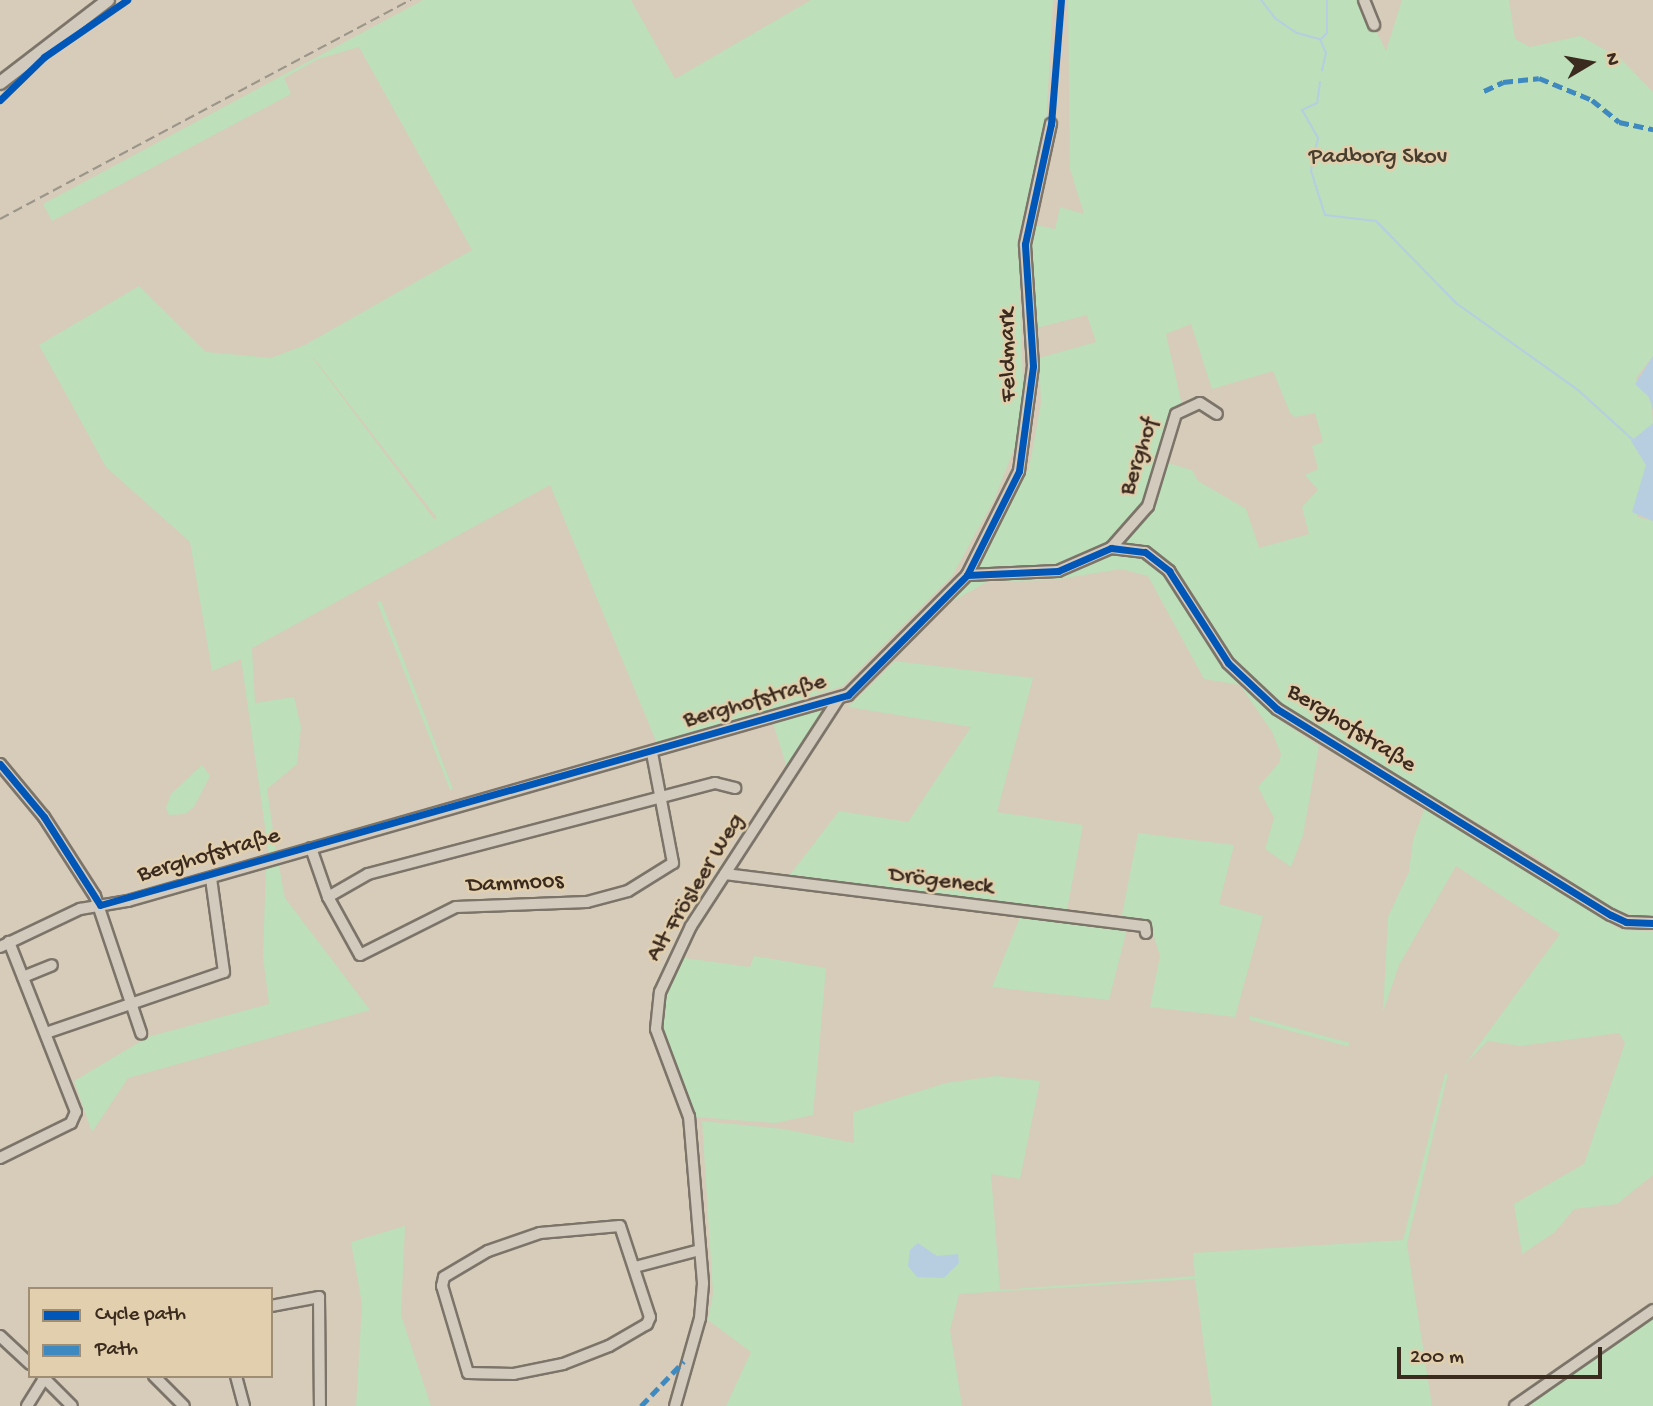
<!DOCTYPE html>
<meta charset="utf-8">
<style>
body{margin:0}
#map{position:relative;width:1653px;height:1406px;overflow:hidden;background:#d6ccb9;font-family:"Gochi Hand",sans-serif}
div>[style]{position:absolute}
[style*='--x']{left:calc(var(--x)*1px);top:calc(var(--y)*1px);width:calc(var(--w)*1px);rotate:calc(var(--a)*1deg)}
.green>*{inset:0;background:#bddfba;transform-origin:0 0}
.water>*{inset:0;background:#b6cee0}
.stream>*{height:2px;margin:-1px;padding:0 1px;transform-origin:1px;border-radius:1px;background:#b6cee0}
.roads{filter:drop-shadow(2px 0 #7c7469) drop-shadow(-2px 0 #7c7469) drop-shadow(0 2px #7c7469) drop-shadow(0 -2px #7c7469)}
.minor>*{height:10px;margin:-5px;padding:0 5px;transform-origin:5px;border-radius:5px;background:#d2cabd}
.major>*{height:12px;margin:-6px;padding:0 6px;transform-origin:6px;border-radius:6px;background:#d2cabd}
.rail>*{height:2px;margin-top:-1px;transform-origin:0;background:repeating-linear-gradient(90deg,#9b958a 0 10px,transparent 0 15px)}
.quiet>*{height:5px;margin-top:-2.5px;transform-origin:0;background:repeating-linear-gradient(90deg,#3e89bf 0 10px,transparent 0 15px)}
.cycleway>*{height:7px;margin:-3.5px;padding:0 3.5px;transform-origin:3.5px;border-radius:3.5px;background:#0057b8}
span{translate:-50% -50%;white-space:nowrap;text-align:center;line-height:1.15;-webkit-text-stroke:5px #e2cfad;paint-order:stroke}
.park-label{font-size:24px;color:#463e2e}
.street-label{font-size:24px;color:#3b2a1e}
.legend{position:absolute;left:28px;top:1287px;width:245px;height:91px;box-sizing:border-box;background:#e2cfad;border:2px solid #9f8d74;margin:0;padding:9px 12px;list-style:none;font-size:21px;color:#3b2a1e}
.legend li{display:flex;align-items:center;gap:14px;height:35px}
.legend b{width:35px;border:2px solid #9f8d74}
.north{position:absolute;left:1555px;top:28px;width:70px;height:70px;-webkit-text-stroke:5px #e2cfad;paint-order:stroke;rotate:80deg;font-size:19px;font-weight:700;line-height:28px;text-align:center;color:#3b2a1e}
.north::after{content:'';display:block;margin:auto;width:24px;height:32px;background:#3b2a1e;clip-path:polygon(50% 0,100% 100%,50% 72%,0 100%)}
.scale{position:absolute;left:1397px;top:1347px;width:205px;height:32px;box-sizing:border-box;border:4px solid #3b2a1e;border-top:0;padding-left:9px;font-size:21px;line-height:24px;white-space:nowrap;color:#3b2a1e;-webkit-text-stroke:5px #e2cfad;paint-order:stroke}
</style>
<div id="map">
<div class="green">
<i style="clip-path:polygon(evenodd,423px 0,631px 0,675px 79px,811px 0,1053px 0,1046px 127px,1018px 237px,1023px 387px,1017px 441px,994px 500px,952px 576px,843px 686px,658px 746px,550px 485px,252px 648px,255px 703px,294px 697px,301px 727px,297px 764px,267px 789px,276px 851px,269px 855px,241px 659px,212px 671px,190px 542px,106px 467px,39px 345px,139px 286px,206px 352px,271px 358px,305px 345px,472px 250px,359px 47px,318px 59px,284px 78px,291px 94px,52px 221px,43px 204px,423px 0,312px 357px,313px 357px,437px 518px,434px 519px,312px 357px)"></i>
<i style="clip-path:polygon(evenodd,1068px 0,1361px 0,1386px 51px,1402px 0,1509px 0,1515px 39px,1530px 47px,1580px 36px,1620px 58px,1653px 92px,1653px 356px,1636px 378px,1651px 401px,1653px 423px,1635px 447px,1646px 465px,1637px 517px,1653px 521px,1653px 915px,1631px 915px,1609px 907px,1535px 857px,1300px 718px,1243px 669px,1241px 685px,1281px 721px,1319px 746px,1303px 835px,1291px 867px,1265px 849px,1274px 818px,1258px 787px,1279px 763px,1281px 754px,1272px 732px,1240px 685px,1204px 679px,1148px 576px,1121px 569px,1053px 580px,987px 582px,953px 601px,1029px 468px,1041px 403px,1039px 358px,1096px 342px,1087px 315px,1036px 328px,1029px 258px,1031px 224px,1055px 229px,1060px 207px,1084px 214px,1070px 169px,1068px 0,1191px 324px,1212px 389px,1273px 371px,1290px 413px,1295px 417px,1315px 413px,1323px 442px,1312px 446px,1318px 469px,1305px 475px,1318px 490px,1302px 507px,1309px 534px,1259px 548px,1246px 509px,1198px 481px,1192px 470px,1154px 459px,1167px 423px,1182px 405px,1166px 334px,1191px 324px)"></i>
<i style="clip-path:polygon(381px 601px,453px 789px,450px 790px,377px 602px)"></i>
<i style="clip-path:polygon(895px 661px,1033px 678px,997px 812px,1083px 825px,1066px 915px,786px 880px,839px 811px,908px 822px,971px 727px,848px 707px)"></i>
<i style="clip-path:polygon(826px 707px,829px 708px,788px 771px,773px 723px)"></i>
<i style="clip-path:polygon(202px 765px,210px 776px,194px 807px,185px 814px,169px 815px,166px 808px,171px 794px)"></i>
<i style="clip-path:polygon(1425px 807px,1621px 930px,1653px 931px,1653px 1175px,1617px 1204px,1574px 1209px,1555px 1232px,1522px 1254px,1514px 1204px,1584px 1164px,1625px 1043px,1619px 1033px,1521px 1046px,1488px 1041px,1465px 1064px,1560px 934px,1456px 866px,1399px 965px,1383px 1012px,1388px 917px,1409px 872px,1413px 840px)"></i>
<i style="clip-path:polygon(1138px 833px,1234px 845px,1219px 904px,1263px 916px,1235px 1017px,1150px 1007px,1160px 956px,1153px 934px,1127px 929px,1109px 1000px,992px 987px,1021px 915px,1120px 925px)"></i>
<i style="clip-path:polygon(278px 861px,285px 898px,370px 1010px,128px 1078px,92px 1132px,74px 1081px,148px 1037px,269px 1004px,263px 957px,266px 865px)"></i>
<i style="clip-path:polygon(754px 956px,826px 968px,813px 1115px,775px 1123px,696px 1117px,660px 1027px,662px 997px,677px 957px,750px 967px)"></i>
<i style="left:1250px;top:1016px;width:103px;height:4px;rotate:15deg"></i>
<i style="clip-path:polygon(1445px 1073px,1448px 1074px,1407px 1244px,1432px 1406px,1212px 1406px,1195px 1279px,959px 1294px,950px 1330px,962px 1406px,726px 1406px,751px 1352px,708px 1320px,713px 1293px,702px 1121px,783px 1129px,854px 1143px,853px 1112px,946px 1083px,996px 1076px,1040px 1081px,1020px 1179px,991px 1174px,1000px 1290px,1195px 1276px,1193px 1253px,1403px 1240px)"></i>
<i style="clip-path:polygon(405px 1226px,401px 1315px,431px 1406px,356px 1406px,362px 1304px,351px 1242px)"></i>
<i style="clip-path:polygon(1653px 1318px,1653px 1406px,1527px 1406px,1557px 1384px)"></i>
</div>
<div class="water">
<i style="clip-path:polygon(1653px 356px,1653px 410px,1649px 397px,1635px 384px)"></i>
<i style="clip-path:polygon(1653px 423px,1653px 521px,1632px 512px,1646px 465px,1631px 441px)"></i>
<i style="clip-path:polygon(918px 1243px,937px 1256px,958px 1254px,959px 1263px,944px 1278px,917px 1277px,908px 1266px,910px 1250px)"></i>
</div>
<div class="stream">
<i style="--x:1261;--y:0;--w:24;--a:52"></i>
<i style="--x:1276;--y:19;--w:25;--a:34"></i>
<i style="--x:1297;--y:33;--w:24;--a:15"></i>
<i style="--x:1320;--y:39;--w:15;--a:67"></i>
<i style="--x:1326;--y:53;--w:18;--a:103"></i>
<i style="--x:1322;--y:38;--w:7;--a:-45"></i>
<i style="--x:1327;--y:33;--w:33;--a:-90"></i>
<i style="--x:1320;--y:82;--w:21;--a:98"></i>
<i style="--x:1317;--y:103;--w:17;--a:155"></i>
<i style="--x:1302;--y:110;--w:32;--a:60"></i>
<i style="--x:1318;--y:138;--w:34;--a:102"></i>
<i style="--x:1311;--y:171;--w:46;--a:72.3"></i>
<i style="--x:1325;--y:215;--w:51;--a:6.7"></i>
<i style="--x:1376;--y:221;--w:115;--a:45.7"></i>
<i style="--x:1456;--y:303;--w:150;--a:35.5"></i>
<i style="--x:1578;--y:390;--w:74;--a:42.3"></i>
</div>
<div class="roads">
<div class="minor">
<i style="--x:1364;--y:0;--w:27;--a:68"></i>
<i style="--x:1111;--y:548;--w:56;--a:-48.6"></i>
<i style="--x:1148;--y:506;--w:96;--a:-73.1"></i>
<i style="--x:1176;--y:414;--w:26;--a:-25"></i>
<i style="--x:1200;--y:403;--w:20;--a:33"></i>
<i style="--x:967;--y:575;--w:91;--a:-2.5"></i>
<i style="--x:1058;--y:571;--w:58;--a:-23.5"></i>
<i style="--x:1111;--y:548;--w:34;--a:7"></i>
<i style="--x:1145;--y:552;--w:31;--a:38"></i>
<i style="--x:1169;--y:571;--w:109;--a:57.3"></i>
<i style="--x:1228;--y:663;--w:67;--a:43.2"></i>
<i style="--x:1277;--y:709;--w:392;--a:31.7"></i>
<i style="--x:1611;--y:915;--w:17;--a:25"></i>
<i style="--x:1626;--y:922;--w:27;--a:2"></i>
<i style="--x:0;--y:764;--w:69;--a:50.3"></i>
<i style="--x:44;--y:817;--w:94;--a:57.2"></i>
<i style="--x:95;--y:896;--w:145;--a:71.4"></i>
<i style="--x:311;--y:848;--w:52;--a:70.9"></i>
<i style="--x:328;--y:897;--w:66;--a:61.1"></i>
<i style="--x:360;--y:955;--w:107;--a:-26.6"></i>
<i style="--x:456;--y:907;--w:131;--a:-2.2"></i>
<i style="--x:587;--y:902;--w:42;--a:-15"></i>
<i style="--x:628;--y:891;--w:53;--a:-31.9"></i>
<i style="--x:673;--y:863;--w:112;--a:-100.8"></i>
<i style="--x:725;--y:874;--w:423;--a:7.1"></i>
<i style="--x:1145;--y:926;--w:7;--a:82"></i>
<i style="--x:328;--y:897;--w:46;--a:-29.9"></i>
<i style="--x:368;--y:874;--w:359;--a:-14.7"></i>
<i style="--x:715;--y:783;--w:21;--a:14"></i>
<i style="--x:0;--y:947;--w:89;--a:-25.4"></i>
<i style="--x:80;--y:909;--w:49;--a:-9.5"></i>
<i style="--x:128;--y:901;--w:749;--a:-15.97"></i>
<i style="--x:848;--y:695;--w:169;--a:-45.2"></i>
<i style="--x:967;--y:575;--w:116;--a:-63.4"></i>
<i style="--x:1019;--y:471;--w:106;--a:-82.4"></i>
<i style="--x:1033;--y:366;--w:122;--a:-93.8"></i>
<i style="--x:1025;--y:244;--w:123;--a:-77.8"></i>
<i style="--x:23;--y:977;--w:31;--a:-22"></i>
<i style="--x:46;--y:1033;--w:188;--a:-18.9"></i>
<i style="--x:224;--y:972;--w:95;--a:-97.9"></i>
<i style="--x:0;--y:1158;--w:79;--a:-26.2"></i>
<i style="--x:71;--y:1123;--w:12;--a:-66"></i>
<i style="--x:76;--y:1112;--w:183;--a:-111.5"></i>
<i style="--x:620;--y:1226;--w:96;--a:71.8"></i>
<i style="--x:650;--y:1317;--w:8;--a:113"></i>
<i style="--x:647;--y:1324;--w:44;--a:149.9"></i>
<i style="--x:609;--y:1346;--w:49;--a:158.6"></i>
<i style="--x:563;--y:1364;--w:50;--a:168.5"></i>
<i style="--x:514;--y:1374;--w:46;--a:-178.8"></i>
<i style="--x:468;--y:1373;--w:91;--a:-106.6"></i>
<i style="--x:442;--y:1286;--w:9;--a:-77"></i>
<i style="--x:444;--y:1277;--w:51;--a:-30.6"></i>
<i style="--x:488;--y:1251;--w:55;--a:-19.1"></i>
<i style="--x:540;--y:1233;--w:80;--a:-5"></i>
<i style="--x:635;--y:1267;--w:67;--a:-14.7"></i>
<i style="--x:271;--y:1306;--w:49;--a:-10.6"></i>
<i style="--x:319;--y:1297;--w:109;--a:89.5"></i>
<i style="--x:0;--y:1336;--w:41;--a:43"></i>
<i style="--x:42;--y:1376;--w:42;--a:45"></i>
<i style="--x:154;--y:1376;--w:42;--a:45"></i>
<i style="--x:236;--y:1376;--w:31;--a:75"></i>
<i style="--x:27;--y:1406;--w:36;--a:-58"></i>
<i style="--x:675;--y:1406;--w:91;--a:-74.1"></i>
<i style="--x:700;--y:1318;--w:35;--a:-85"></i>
<i style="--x:703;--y:1283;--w:167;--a:-94.8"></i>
<i style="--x:689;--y:1117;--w:94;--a:-110.6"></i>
<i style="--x:656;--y:1029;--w:37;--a:-84"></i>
<i style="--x:660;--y:992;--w:73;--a:-64.8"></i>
<i style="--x:691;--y:926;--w:270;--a:-57"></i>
<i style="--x:1515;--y:1406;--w:168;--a:-34.8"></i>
</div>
<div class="major">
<i style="--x:0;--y:83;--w:136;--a:-37.5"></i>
</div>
</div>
<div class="rail">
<i style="--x:0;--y:219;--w:466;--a:-28.1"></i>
</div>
<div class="quiet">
<i style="--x:1484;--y:91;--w:21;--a:-25"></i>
<i style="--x:1503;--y:82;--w:36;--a:-6"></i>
<i style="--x:1539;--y:78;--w:57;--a:22.5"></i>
<i style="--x:1592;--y:100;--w:35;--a:39"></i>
<i style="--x:1619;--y:122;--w:35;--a:12"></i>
<i style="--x:641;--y:1406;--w:62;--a:-46.3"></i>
</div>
<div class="cycleway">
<i style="--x:0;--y:100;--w:62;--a:-44.3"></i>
<i style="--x:44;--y:57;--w:101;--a:-34.5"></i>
<i style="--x:967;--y:575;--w:91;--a:-2.5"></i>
<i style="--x:1058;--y:571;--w:58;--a:-23.5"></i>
<i style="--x:1111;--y:548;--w:34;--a:7"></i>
<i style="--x:1145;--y:552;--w:31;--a:38"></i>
<i style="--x:1169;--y:571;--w:109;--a:57.3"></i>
<i style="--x:1228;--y:663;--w:67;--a:43.2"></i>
<i style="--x:1277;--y:709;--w:392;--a:31.7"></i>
<i style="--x:1611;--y:915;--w:17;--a:25"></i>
<i style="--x:1626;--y:922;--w:27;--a:2"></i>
<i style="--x:0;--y:764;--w:69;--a:50.3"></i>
<i style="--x:44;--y:817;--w:104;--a:57.5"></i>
<i style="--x:100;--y:905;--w:777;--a:-15.68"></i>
<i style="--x:848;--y:695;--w:169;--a:-45.2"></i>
<i style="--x:967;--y:575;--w:116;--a:-63.4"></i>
<i style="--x:1019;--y:471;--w:106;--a:-82.4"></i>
<i style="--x:1033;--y:366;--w:122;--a:-93.8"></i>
<i style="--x:1025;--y:244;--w:123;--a:-77.8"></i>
<i style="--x:1051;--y:124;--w:124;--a:-85.4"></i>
</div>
<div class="park-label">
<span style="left:1378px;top:158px">Padborg Skov</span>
</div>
<div class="street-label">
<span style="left:1009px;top:355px;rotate:-91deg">Feldmark</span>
<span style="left:1140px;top:457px;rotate:-72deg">Berghof</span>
<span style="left:755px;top:702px;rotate:-16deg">Berghofstraße</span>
<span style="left:1351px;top:729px;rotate:32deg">Berghofstraße</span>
<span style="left:209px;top:856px;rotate:-16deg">Berghofstraße</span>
<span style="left:941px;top:882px;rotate:7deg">Drögeneck</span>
<span style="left:515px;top:884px;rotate:-3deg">Dammoos</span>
<span style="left:696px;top:888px;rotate:-59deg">Alt Frösleer Weg</span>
</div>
<ul class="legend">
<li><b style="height:9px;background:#0057b8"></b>Cycle path</li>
<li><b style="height:9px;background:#3e89bf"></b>Path</li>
</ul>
<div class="north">N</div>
<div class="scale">200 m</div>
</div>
